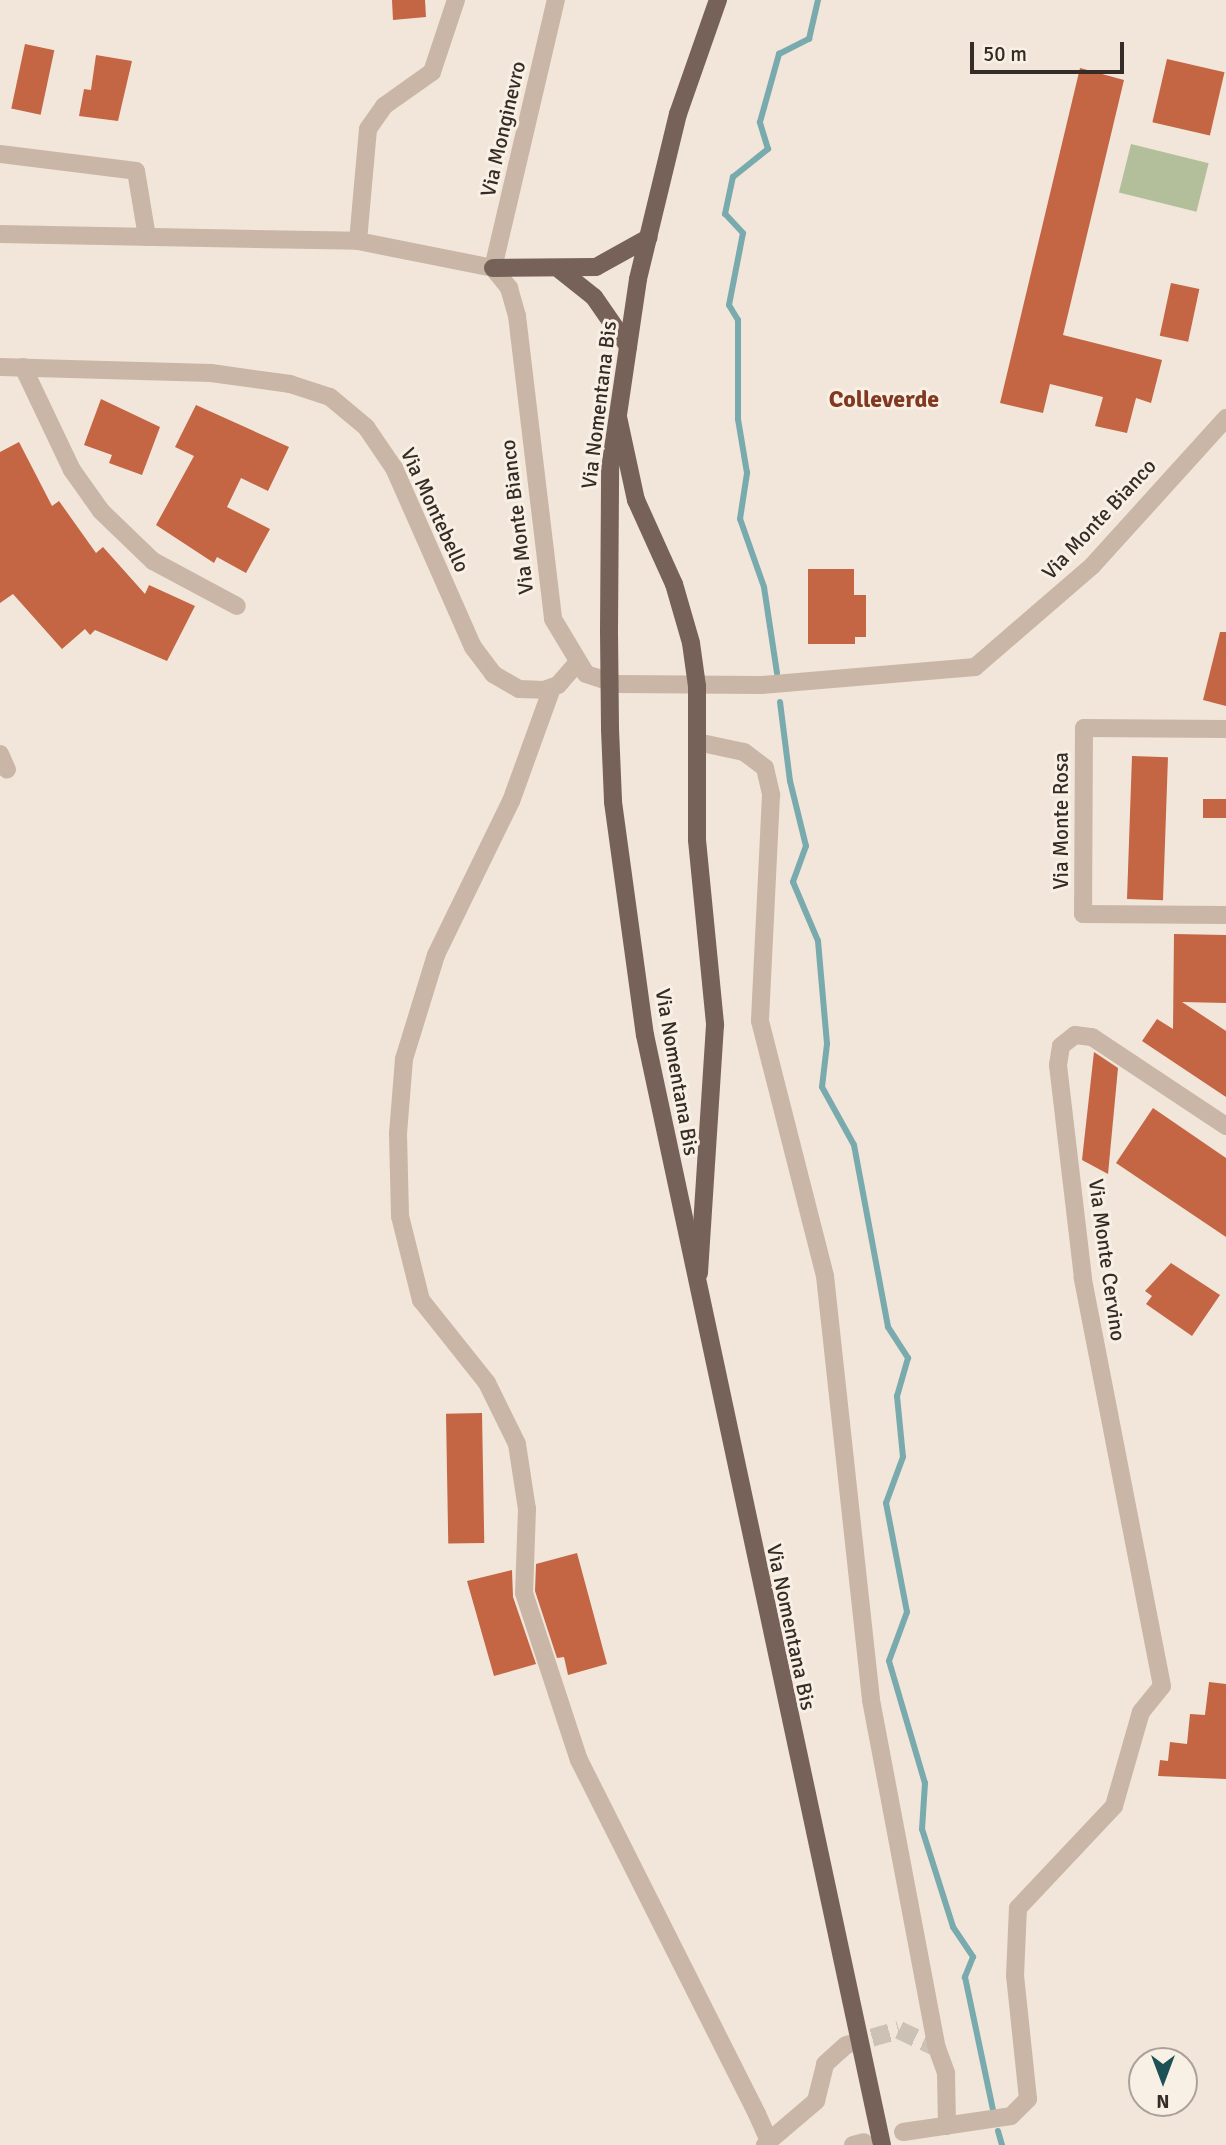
<!DOCTYPE html>
<style>
body{margin:0}
#map{position:relative;width:1226px;height:2145px;overflow:hidden;background:#f1e6d9;font-family:Signika,sans-serif}
div>[style]{position:absolute}
[style*='--x']{left:calc(var(--x)*1px);top:calc(var(--y)*1px);width:calc(var(--w)*1px);rotate:calc(var(--a)*1deg)}
.green>*{inset:0;background:#b2bf9a;transform-origin:0 0}
.stream>*{height:6px;margin:-3px;padding:0 3px;transform-origin:3px;border-radius:3px;background:#79aaad}
.building>*{inset:0;background:#c46544;transform-origin:0 0}
.minor-tunnel>*{height:18px;margin-top:-9px;transform-origin:0;background:repeating-linear-gradient(90deg,#cbc1b5 0 18px,transparent 0 27px)}
.minor>*{height:18px;margin:-9px;padding:0 9px;transform-origin:9px;border-radius:9px;background:#c9b6a6}
.major>*{height:18px;margin:-9px;padding:0 9px;transform-origin:9px;border-radius:9px;background:#766258}
.major-bridge>*{height:18px;margin:-9px;padding:0 9px;transform-origin:9px;border-radius:9px;background:#766258}
span{translate:-50% -50%;white-space:nowrap;text-align:center;line-height:1.15;-webkit-text-stroke:6px #f9f0e5;paint-order:stroke}
.street-label{font-size:21px;color:#352b27}
.quarter-label{font-size:24px;color:#823921;font-weight:700}
.north{position:absolute;left:1128px;top:2047px;width:70px;height:70px;box-sizing:border-box;background:#f9f0e5;border:2px solid #aba199;border-radius:50%;rotate:180deg;font-size:19px;font-weight:700;line-height:28px;text-align:center;color:#352b27}
.north::after{content:'';display:block;margin:auto;width:24px;height:32px;background:#1d5155;clip-path:polygon(50% 0,100% 100%,50% 72%,0 100%)}
.scale{position:absolute;left:970px;top:42px;width:154px;height:32px;box-sizing:border-box;border:4px solid #352b27;border-top:0;padding-left:9px;font-size:21px;line-height:24px;white-space:nowrap;color:#352b27;-webkit-text-stroke:5px #f9f0e5;paint-order:stroke}
</style>
<div id="map">
<div class="green">
<i style="left:1131px;top:144px;width:80px;height:50px;rotate:14deg"></i>
</div>
<div class="stream">
<i style="--x:777;--y:673;--w:87;--a:-98.6"></i>
<i style="--x:764;--y:587;--w:72;--a:-109.4"></i>
<i style="--x:740;--y:519;--w:47;--a:-81.3"></i>
<i style="--x:747;--y:473;--w:55;--a:-99.5"></i>
<i style="--x:738;--y:419;--w:99;--a:-90"></i>
<i style="--x:738;--y:320;--w:17;--a:-121"></i>
<i style="--x:729;--y:305;--w:73;--a:-79"></i>
<i style="--x:743;--y:233;--w:26;--a:-133"></i>
<i style="--x:725;--y:214;--w:38;--a:-78"></i>
<i style="--x:733;--y:177;--w:45;--a:-38.7"></i>
<i style="--x:768;--y:149;--w:28;--a:-107"></i>
<i style="--x:760;--y:122;--w:71;--a:-74.4"></i>
<i style="--x:779;--y:54;--w:34;--a:-27"></i>
<i style="--x:809;--y:39;--w:40;--a:-77"></i>
<i style="--x:780;--y:702;--w:80;--a:82.8"></i>
<i style="--x:790;--y:781;--w:67;--a:76.2"></i>
<i style="--x:806;--y:846;--w:38;--a:110"></i>
<i style="--x:793;--y:882;--w:64;--a:67"></i>
<i style="--x:818;--y:941;--w:103;--a:85"></i>
<i style="--x:827;--y:1044;--w:43;--a:96.6"></i>
<i style="--x:822;--y:1087;--w:66;--a:61.1"></i>
<i style="--x:854;--y:1145;--w:185;--a:79.4"></i>
<i style="--x:888;--y:1327;--w:37;--a:57"></i>
<i style="--x:908;--y:1358;--w:40;--a:106"></i>
<i style="--x:897;--y:1396;--w:61;--a:84.4"></i>
<i style="--x:903;--y:1457;--w:49;--a:110.3"></i>
<i style="--x:886;--y:1503;--w:111;--a:79.1"></i>
<i style="--x:907;--y:1612;--w:52;--a:110.2"></i>
<i style="--x:889;--y:1661;--w:127;--a:73.6"></i>
<i style="--x:925;--y:1783;--w:46;--a:93.7"></i>
<i style="--x:922;--y:1829;--w:103;--a:72.4"></i>
<i style="--x:953;--y:1927;--w:36;--a:56"></i>
<i style="--x:973;--y:1957;--w:22;--a:112"></i>
<i style="--x:965;--y:1977;--w:136;--a:78.1"></i>
<i style="--x:998;--y:2131;--w:15;--a:74"></i>
</div>
<div class="building">
<i style="clip-path:polygon(392px 0,425px 0,426px 17px,393px 20px)"></i>
<i style="left:25px;top:44px;width:30px;height:66px;rotate:12deg"></i>
<i style="clip-path:polygon(96px 55px,132px 61px,118px 121px,79px 116px,84px 89px,91px 90px)"></i>
<i style="left:1167px;top:59px;width:59px;height:65px;rotate:13deg"></i>
<i style="clip-path:polygon(1080px 68px,1124px 80px,1063px 335px,1162px 360px,1151px 403px,1136px 398px,1127px 433px,1095px 426px,1103px 397px,1050px 384px,1043px 413px,1000px 403px)"></i>
<i style="left:1171px;top:283px;width:29px;height:54px;rotate:12deg"></i>
<i style="clip-path:polygon(101px 399px,160px 427px,142px 475px,109px 463px,112px 455px,84px 445px)"></i>
<i style="clip-path:polygon(196px 405px,289px 447px,268px 491px,241px 478px,227px 507px,270px 529px,246px 573px,217px 557px,214px 563px,156px 525px,194px 456px,175px 447px)"></i>
<i style="clip-path:polygon(19px 442px,52px 506px,59px 501px,96px 553px,103px 547px,145px 594px,149px 585px,195px 606px,167px 661px,95px 630px,90px 635px,85px 629px,62px 649px,13px 594px,0 603px,0 452px)"></i>
<i style="clip-path:polygon(808px 569px,854px 569px,854px 595px,866px 595px,866px 637px,855px 637px,855px 644px,808px 644px)"></i>
<i style="clip-path:polygon(1220px 632px,1226px 632px,1226px 706px,1203px 700px)"></i>
<i style="left:1132px;top:756px;width:36px;height:143px;rotate:2deg"></i>
<i style="left:1203px;top:799px;width:23px;height:19px"></i>
<i style="clip-path:polygon(1174px 934px,1226px 935px,1226px 1003px,1182px 1002px,1226px 1031px,1226px 1097px,1142px 1041px,1157px 1019px,1173px 1029px)"></i>
<i style="clip-path:polygon(1094px 1052px,1118px 1068px,1108px 1174px,1082px 1160px)"></i>
<i style="clip-path:polygon(1153px 1108px,1226px 1158px,1226px 1237px,1116px 1163px)"></i>
<i style="clip-path:polygon(1171px 1263px,1220px 1295px,1192px 1336px,1146px 1304px,1152px 1296px,1145px 1291px)"></i>
<i style="left:482px;top:1413px;width:130px;height:36px;rotate:89deg"></i>
<i style="clip-path:polygon(577px 1553px,607px 1664px,568px 1675px,564px 1657px,557px 1658px,535px 1591px,536px 1564px)"></i>
<i style="clip-path:polygon(512px 1570px,513px 1597px,536px 1664px,494px 1676px,467px 1581px)"></i>
<i style="clip-path:polygon(1209px 1682px,1226px 1684px,1226px 1779px,1158px 1776px,1160px 1760px,1168px 1761px,1170px 1742px,1187px 1744px,1190px 1714px,1205px 1715px)"></i>
</div>
<div class="minor-tunnel">
<i style="--x:846;--y:2045;--w:55;--a:-15.8"></i>
<i style="--x:899;--y:2030;--w:42;--a:25.3"></i>
</div>
<div class="minor">
<i style="--x:0;--y:154;--w:137;--a:7.1"></i>
<i style="--x:136;--y:171;--w:67;--a:80.5"></i>
<i style="--x:0;--y:234;--w:358;--a:1.1"></i>
<i style="--x:358;--y:241;--w:138;--a:11.3"></i>
<i style="--x:493;--y:268;--w:26;--a:51"></i>
<i style="--x:509;--y:288;--w:29;--a:74"></i>
<i style="--x:517;--y:316;--w:305;--a:83.2"></i>
<i style="--x:553;--y:619;--w:64;--a:59"></i>
<i style="--x:586;--y:674;--w:32;--a:18"></i>
<i style="--x:616;--y:684;--w:145;--a:0.4"></i>
<i style="--x:761;--y:685;--w:215;--a:-4.8"></i>
<i style="--x:975;--y:667;--w:155;--a:-40.8"></i>
<i style="--x:1092;--y:566;--w:200;--a:-47.8"></i>
<i style="--x:358;--y:241;--w:112;--a:-84.9"></i>
<i style="--x:368;--y:129;--w:28;--a:-55"></i>
<i style="--x:384;--y:106;--w:59;--a:-35.3"></i>
<i style="--x:432;--y:72;--w:76;--a:-71.6"></i>
<i style="--x:493;--y:268;--w:275;--a:-76.8"></i>
<i style="--x:0;--y:367;--w:211;--a:1.6"></i>
<i style="--x:211;--y:373;--w:80;--a:7.9"></i>
<i style="--x:290;--y:384;--w:42;--a:18"></i>
<i style="--x:330;--y:397;--w:47;--a:39.8"></i>
<i style="--x:366;--y:427;--w:50;--a:55.7"></i>
<i style="--x:394;--y:468;--w:196;--a:66.2"></i>
<i style="--x:473;--y:647;--w:34;--a:53"></i>
<i style="--x:493;--y:674;--w:30;--a:30"></i>
<i style="--x:519;--y:689;--w:25;--a:2"></i>
<i style="--x:544;--y:690;--w:15;--a:-20"></i>
<i style="--x:558;--y:685;--w:30;--a:-49"></i>
<i style="--x:23;--y:367;--w:114;--a:64.6"></i>
<i style="--x:72;--y:470;--w:50;--a:54.7"></i>
<i style="--x:101;--y:511;--w:72;--a:43.9"></i>
<i style="--x:153;--y:561;--w:95;--a:28.2"></i>
<i style="--x:552;--y:688;--w:120;--a:109.9"></i>
<i style="--x:511;--y:801;--w:171;--a:116"></i>
<i style="--x:436;--y:955;--w:109;--a:107.1"></i>
<i style="--x:404;--y:1059;--w:75;--a:94.6"></i>
<i style="--x:398;--y:1134;--w:82;--a:88.6"></i>
<i style="--x:400;--y:1216;--w:87;--a:76"></i>
<i style="--x:421;--y:1300;--w:106;--a:51.5"></i>
<i style="--x:487;--y:1383;--w:68;--a:63.8"></i>
<i style="--x:517;--y:1444;--w:66;--a:81.3"></i>
<i style="--x:527;--y:1509;--w:84;--a:92"></i>
<i style="--x:524;--y:1593;--w:176;--a:71.8"></i>
<i style="--x:579;--y:1760;--w:396;--a:63.3"></i>
<i style="--x:757;--y:2114;--w:30;--a:66"></i>
<i style="--x:769;--y:2141;--w:6;--a:135"></i>
<i style="--x:1226;--y:729;--w:142;--a:-179.6"></i>
<i style="--x:1084;--y:728;--w:186;--a:90.3"></i>
<i style="--x:1083;--y:914;--w:143;--a:0.4"></i>
<i style="--x:697;--y:742;--w:48;--a:12"></i>
<i style="--x:744;--y:752;--w:26;--a:37"></i>
<i style="--x:765;--y:768;--w:28;--a:77"></i>
<i style="--x:771;--y:795;--w:226;--a:92.8"></i>
<i style="--x:760;--y:1021;--w:263;--a:75.7"></i>
<i style="--x:825;--y:1276;--w:426;--a:83.8"></i>
<i style="--x:871;--y:1700;--w:354;--a:79.3"></i>
<i style="--x:937;--y:2048;--w:27;--a:70"></i>
<i style="--x:946;--y:2073;--w:53;--a:88.9"></i>
<i style="--x:0;--y:754;--w:17;--a:66"></i>
<i style="--x:903;--y:2132;--w:109;--a:-8.4"></i>
<i style="--x:1011;--y:2116;--w:24;--a:-45"></i>
<i style="--x:1028;--y:2099;--w:124;--a:-96"></i>
<i style="--x:1015;--y:1976;--w:68;--a:-87.5"></i>
<i style="--x:1018;--y:1908;--w:140;--a:-46.7"></i>
<i style="--x:1114;--y:1806;--w:98;--a:-74"></i>
<i style="--x:1141;--y:1712;--w:33;--a:-51"></i>
<i style="--x:1162;--y:1686;--w:416;--a:-101"></i>
<i style="--x:1083;--y:1278;--w:214;--a:-96.7"></i>
<i style="--x:1058;--y:1065;--w:19;--a:-81"></i>
<i style="--x:1061;--y:1046;--w:18;--a:-38"></i>
<i style="--x:1075;--y:1035;--w:17;--a:7"></i>
<i style="--x:1092;--y:1037;--w:161;--a:33.6"></i>
<i style="--x:769;--y:2141;--w:62;--a:-40.4"></i>
<i style="--x:816;--y:2101;--w:38;--a:-76"></i>
<i style="--x:825;--y:2064;--w:28;--a:-42"></i>
<i style="--x:853;--y:2145;--w:11;--a:-15"></i>
</div>
<div class="major">
<i style="--x:493;--y:268;--w:103;--a:-0.6"></i>
<i style="--x:596;--y:267;--w:60;--a:-29.1"></i>
<i style="--x:560;--y:270;--w:43;--a:38.5"></i>
<i style="--x:594;--y:297;--w:60;--a:55.2"></i>
<i style="--x:618;--y:417;--w:85;--a:77.8"></i>
<i style="--x:636;--y:500;--w:92;--a:65.7"></i>
<i style="--x:674;--y:584;--w:61;--a:73.9"></i>
<i style="--x:691;--y:643;--w:43;--a:82.1"></i>
<i style="--x:697;--y:686;--w:154;--a:90"></i>
<i style="--x:697;--y:840;--w:186;--a:84.4"></i>
<i style="--x:715;--y:1025;--w:249;--a:93.7"></i>
<i style="--x:609;--y:631;--w:162;--a:-89.6"></i>
<i style="--x:610;--y:469;--w:192;--a:-81.6"></i>
<i style="--x:638;--y:279;--w:170;--a:-76.4"></i>
<i style="--x:678;--y:114;--w:121;--a:-70.7"></i>
<i style="--x:610;--y:729;--w:73;--a:87.6"></i>
<i style="--x:613;--y:802;--w:235;--a:82.2"></i>
<i style="--x:645;--y:1035;--w:1135;--a:77.95"></i>
</div>
<div class="major-bridge">
<i style="--x:609;--y:631;--w:98;--a:89.4"></i>
</div>
<div class="street-label">
<span style="left:503px;top:129px;rotate:-77deg">Via Monginevro</span>
<span style="left:599px;top:405px;rotate:-83deg">Via Nomentana Bis</span>
<span style="left:435px;top:510px;rotate:65deg">Via Montebello</span>
<span style="left:517px;top:517px;rotate:-97deg">Via Monte Bianco</span>
<span style="left:1099px;top:519px;rotate:-47deg">Via Monte Bianco</span>
<span style="left:1061px;top:821px;rotate:-90deg">Via Monte Rosa</span>
<span style="left:677px;top:1072px;rotate:80deg">Via Nomentana Bis</span>
<span style="left:1107px;top:1260px;rotate:82deg">Via Monte Cervino</span>
<span style="left:791px;top:1627px;rotate:78deg">Via Nomentana Bis</span>
</div>
<div class="quarter-label">
<span style="left:884px;top:400px">Colleverde</span>
</div>
<div class="north">N</div>
<div class="scale">50 m</div>
</div>
